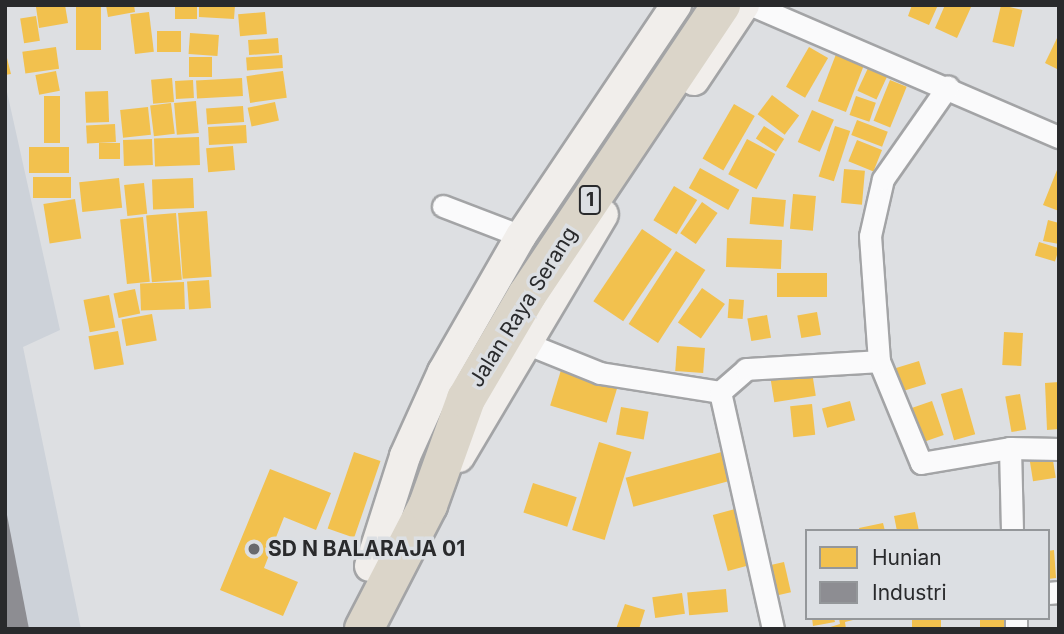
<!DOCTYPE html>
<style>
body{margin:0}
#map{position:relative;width:1064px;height:634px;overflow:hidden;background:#dddfe2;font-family:Inter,sans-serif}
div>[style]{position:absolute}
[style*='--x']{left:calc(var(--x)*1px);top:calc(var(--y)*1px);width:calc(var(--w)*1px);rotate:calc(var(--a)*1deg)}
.built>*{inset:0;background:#cdd2d9}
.homes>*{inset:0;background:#f2c14e;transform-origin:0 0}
.industry>*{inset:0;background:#8d8d92}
.roads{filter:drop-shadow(2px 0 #a3a4a6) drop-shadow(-2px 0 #a3a4a6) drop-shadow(0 2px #a3a4a6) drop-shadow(0 -2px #a3a4a6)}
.street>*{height:21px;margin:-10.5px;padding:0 10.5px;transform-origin:10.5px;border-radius:10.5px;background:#fafafb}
.secondary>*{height:30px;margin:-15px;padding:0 15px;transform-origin:15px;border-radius:15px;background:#f1eeeb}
.highway>*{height:38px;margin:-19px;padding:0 19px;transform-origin:19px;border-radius:19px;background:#dbd5c9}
.dots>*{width:19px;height:19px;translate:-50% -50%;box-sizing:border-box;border:4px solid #dcdfe3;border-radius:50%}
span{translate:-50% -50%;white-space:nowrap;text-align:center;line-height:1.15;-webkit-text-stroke:7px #dcdfe3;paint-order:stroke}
.shield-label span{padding:2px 5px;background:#dcdfe3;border:2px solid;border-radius:5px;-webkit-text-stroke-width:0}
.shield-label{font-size:19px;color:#292a2c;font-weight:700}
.street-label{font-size:21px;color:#292a2c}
.poi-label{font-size:21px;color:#292a2c;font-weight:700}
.left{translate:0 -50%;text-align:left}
.frame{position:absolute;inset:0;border:7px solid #292a2c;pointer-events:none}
.legend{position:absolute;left:805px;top:529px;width:245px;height:91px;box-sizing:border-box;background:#dcdfe3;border:2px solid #94979a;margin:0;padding:9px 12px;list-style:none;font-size:21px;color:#292a2c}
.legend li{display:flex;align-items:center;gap:14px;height:35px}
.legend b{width:35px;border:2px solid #94979a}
</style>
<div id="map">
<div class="built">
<i style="clip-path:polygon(5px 83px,60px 330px,23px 347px,81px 629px,5px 629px)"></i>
</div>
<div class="homes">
<i style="clip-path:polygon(44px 5px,65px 5px,68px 23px,39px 28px,36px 7px)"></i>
<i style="left:76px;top:5px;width:25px;height:45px"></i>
<i style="clip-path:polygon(106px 5px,134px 5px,135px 12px,108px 17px)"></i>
<i style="left:175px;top:5px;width:22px;height:14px"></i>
<i style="clip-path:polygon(199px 5px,235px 5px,234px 19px,199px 17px)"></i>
<i style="clip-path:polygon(912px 5px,938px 5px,929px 25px,908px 16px)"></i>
<i style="clip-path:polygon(945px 5px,972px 5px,957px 38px,935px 28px)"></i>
<i style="left:1001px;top:5px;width:22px;height:38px;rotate:13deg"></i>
<i style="left:149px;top:12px;width:40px;height:19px;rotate:83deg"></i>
<i style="left:265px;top:12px;width:22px;height:27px;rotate:85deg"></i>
<i style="left:36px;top:16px;width:25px;height:16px;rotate:81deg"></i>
<i style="left:157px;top:31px;width:24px;height:21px"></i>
<i style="left:190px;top:33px;width:29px;height:21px;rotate:4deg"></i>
<i style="clip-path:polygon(1059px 34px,1059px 70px,1045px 63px)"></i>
<i style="left:278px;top:38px;width:15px;height:30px;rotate:86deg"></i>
<i style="left:56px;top:47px;width:22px;height:34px;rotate:82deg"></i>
<i style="left:809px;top:47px;width:22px;height:46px;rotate:30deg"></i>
<i style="left:838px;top:49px;width:30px;height:56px;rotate:21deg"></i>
<i style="clip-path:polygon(5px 50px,11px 74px,5px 75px)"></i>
<i style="left:282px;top:55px;width:13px;height:36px;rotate:86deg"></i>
<i style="left:189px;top:57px;width:23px;height:20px"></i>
<i style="left:868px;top:68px;width:21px;height:25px;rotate:25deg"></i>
<i style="left:56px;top:71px;width:20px;height:21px;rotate:79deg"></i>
<i style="left:283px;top:71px;width:27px;height:37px;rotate:82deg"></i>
<i style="left:172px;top:78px;width:24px;height:21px;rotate:85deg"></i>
<i style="left:242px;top:78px;width:18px;height:46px;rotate:87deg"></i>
<i style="left:193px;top:80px;width:18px;height:18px;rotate:87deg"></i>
<i style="left:890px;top:80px;width:18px;height:44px;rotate:22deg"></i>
<i style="left:108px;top:91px;width:31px;height:23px;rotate:88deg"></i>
<i style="left:772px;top:95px;width:34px;height:24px;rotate:37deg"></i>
<i style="left:44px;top:96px;width:16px;height:47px"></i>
<i style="left:856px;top:96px;width:21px;height:20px;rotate:19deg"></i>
<i style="left:196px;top:101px;width:32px;height:22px;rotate:85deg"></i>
<i style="left:275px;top:102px;width:19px;height:28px;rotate:78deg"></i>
<i style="left:171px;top:103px;width:31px;height:21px;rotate:83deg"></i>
<i style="left:734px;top:104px;width:24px;height:63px;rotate:30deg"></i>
<i style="left:243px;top:106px;width:16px;height:37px;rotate:86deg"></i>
<i style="left:148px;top:107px;width:28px;height:28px;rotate:84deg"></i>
<i style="left:812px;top:110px;width:24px;height:35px;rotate:24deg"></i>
<i style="left:857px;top:120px;width:33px;height:16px;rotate:21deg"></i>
<i style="left:115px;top:124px;width:18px;height:29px;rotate:87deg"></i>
<i style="left:246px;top:125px;width:18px;height:38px;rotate:87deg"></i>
<i style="left:764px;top:126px;width:24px;height:15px;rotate:33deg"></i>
<i style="left:835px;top:126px;width:16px;height:53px;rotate:18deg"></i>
<i style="left:199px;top:137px;width:28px;height:45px;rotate:88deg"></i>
<i style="left:152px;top:139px;width:26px;height:29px;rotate:88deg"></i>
<i style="left:747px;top:139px;width:32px;height:40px;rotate:28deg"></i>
<i style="left:857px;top:140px;width:27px;height:23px;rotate:22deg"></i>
<i style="left:120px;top:143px;width:16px;height:21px;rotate:90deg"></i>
<i style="left:233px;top:146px;width:24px;height:27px;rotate:85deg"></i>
<i style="left:69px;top:147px;width:26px;height:40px;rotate:90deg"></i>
<i style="clip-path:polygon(1059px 165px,1059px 211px,1043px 205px)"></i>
<i style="left:700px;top:168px;width:45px;height:23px;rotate:29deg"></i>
<i style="left:844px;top:169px;width:21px;height:34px;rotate:5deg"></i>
<i style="left:33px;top:177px;width:38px;height:21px"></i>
<i style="left:119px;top:178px;width:30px;height:40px;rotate:84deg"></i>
<i style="left:193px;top:178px;width:30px;height:41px;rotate:88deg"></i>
<i style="left:144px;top:183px;width:31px;height:20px;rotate:84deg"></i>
<i style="left:674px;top:186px;width:27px;height:40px;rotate:31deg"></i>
<i style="left:793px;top:194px;width:23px;height:35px;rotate:5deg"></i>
<i style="left:752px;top:197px;width:34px;height:27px;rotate:5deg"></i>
<i style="left:75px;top:199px;width:40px;height:32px;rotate:81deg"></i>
<i style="left:702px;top:202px;width:19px;height:38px;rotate:35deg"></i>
<i style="left:207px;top:211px;width:66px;height:29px;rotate:86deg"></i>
<i style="left:176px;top:213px;width:67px;height:30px;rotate:85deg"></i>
<i style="left:143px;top:217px;width:65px;height:23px;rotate:84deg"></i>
<i style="clip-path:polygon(1048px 220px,1059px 223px,1059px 244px,1043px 241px)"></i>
<i style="left:642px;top:229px;width:36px;height:87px;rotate:34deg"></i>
<i style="left:727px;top:238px;width:55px;height:29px;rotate:2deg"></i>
<i style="left:1039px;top:242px;width:21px;height:14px;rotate:17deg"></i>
<i style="left:676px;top:251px;width:35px;height:87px;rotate:33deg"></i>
<i style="left:777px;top:273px;width:50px;height:24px"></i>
<i style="left:209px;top:280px;width:28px;height:22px;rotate:86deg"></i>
<i style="left:184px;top:282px;width:27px;height:44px;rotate:88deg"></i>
<i style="left:702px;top:288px;width:28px;height:42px;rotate:35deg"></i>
<i style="left:135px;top:289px;width:25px;height:22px;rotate:78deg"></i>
<i style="left:109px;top:295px;width:33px;height:26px;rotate:79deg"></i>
<i style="left:729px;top:299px;width:15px;height:19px;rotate:4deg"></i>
<i style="left:817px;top:312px;width:23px;height:20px;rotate:80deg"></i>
<i style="left:152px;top:314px;width:27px;height:31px;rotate:80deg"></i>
<i style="left:767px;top:315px;width:23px;height:20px;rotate:80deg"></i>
<i style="left:118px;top:331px;width:34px;height:30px;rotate:80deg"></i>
<i style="left:1004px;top:332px;width:19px;height:33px;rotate:3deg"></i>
<i style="left:677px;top:346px;width:28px;height:25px;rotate:4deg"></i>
<i style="left:919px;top:361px;width:24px;height:30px;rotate:73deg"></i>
<i style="left:561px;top:370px;width:59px;height:37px;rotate:17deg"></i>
<i style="left:812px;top:372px;width:24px;height:42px;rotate:81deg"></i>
<i style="clip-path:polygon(1059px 382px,1059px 429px,1047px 430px,1045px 383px)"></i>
<i style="left:962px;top:388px;width:48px;height:22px;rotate:74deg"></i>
<i style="left:1020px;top:394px;width:36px;height:15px;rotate:80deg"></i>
<i style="left:850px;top:401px;width:20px;height:29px;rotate:75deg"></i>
<i style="left:932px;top:401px;width:36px;height:26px;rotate:71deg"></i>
<i style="left:812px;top:404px;width:31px;height:22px;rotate:84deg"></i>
<i style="left:621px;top:407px;width:28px;height:28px;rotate:10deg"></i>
<i style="left:599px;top:442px;width:34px;height:92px;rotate:17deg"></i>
<i style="left:729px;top:450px;width:30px;height:107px;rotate:75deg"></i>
<i style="left:354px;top:452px;width:28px;height:81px;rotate:19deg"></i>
<i style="left:1052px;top:454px;width:24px;height:23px;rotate:81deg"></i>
<i style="clip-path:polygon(270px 469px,331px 493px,316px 530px,284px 517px,264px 568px,298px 582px,283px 616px,220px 590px)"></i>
<i style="left:533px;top:483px;width:46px;height:31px;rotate:18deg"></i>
<i style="left:735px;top:509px;width:58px;height:23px;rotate:75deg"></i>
<i style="clip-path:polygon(915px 512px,919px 531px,897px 531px,894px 516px)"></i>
<i style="clip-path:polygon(883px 523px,885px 531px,860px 531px,859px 528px)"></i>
<i style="clip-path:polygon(1054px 550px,1056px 578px,1048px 579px,1048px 551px)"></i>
<i style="left:784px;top:562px;width:31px;height:18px;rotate:77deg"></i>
<i style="left:726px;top:589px;width:23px;height:39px;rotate:85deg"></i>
<i style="left:682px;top:593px;width:21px;height:30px;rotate:82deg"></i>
<i style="clip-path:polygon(625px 604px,645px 610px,639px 629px,616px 629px)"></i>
<i style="clip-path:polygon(812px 618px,834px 618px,835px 622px,813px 626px)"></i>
<i style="clip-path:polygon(839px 618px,857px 618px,857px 619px,845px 622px,846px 629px,824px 629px,840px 624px)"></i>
<i style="left:912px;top:618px;width:29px;height:11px"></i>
<i style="left:980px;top:618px;width:29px;height:11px"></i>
</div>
<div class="industry">
<i style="clip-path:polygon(5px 515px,7px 515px,29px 629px,5px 629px)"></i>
</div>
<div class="roads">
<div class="street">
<i style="--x:752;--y:5;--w:334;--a:23.3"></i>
<i style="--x:443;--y:206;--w:84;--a:21"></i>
<i style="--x:523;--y:342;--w:83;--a:21.9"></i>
<i style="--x:600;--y:373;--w:121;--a:9"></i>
<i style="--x:879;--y:361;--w:110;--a:67.6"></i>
<i style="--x:921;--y:463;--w:90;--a:-9.6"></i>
<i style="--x:1010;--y:448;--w:49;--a:1.2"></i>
<i style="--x:1010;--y:448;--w:83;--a:88.6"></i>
<i style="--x:1048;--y:593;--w:11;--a:-5"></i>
<i style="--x:1016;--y:618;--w:11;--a:90"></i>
<i style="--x:773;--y:629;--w:243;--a:-102.6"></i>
<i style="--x:720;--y:392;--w:35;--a:-41"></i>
<i style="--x:746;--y:369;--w:133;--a:-3.4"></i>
<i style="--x:879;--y:361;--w:125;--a:-94.1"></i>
<i style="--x:870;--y:236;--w:58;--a:-77.2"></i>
<i style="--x:883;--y:179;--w:113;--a:-55"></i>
</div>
<div class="secondary">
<i style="--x:694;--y:80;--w:90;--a:-56.3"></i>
<i style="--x:459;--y:457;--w:282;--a:-59.3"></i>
<i style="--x:370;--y:566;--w:115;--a:-72.3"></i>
<i style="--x:405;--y:456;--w:92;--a:-65.7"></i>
<i style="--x:443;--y:372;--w:157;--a:-60.2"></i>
<i style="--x:521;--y:236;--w:278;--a:-56.1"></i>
</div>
<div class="highway">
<i style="--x:364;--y:629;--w:140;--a:-62.7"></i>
<i style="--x:428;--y:505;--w:113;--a:-70.3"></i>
<i style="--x:466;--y:399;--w:121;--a:-59.6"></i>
<i style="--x:527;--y:295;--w:349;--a:-56.2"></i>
</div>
</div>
<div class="dots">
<i style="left:254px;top:549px;background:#68696c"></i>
</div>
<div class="shield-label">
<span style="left:590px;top:200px">1</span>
</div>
<div class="street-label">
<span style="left:523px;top:307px;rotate:-58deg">Jalan Raya Serang</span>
</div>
<div class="poi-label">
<span class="left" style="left:268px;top:549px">SD N BALARAJA 01</span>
</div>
<div class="frame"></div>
<ul class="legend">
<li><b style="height:19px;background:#f2c14e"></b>Hunian</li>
<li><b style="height:19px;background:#8d8d92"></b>Industri</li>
</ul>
</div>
